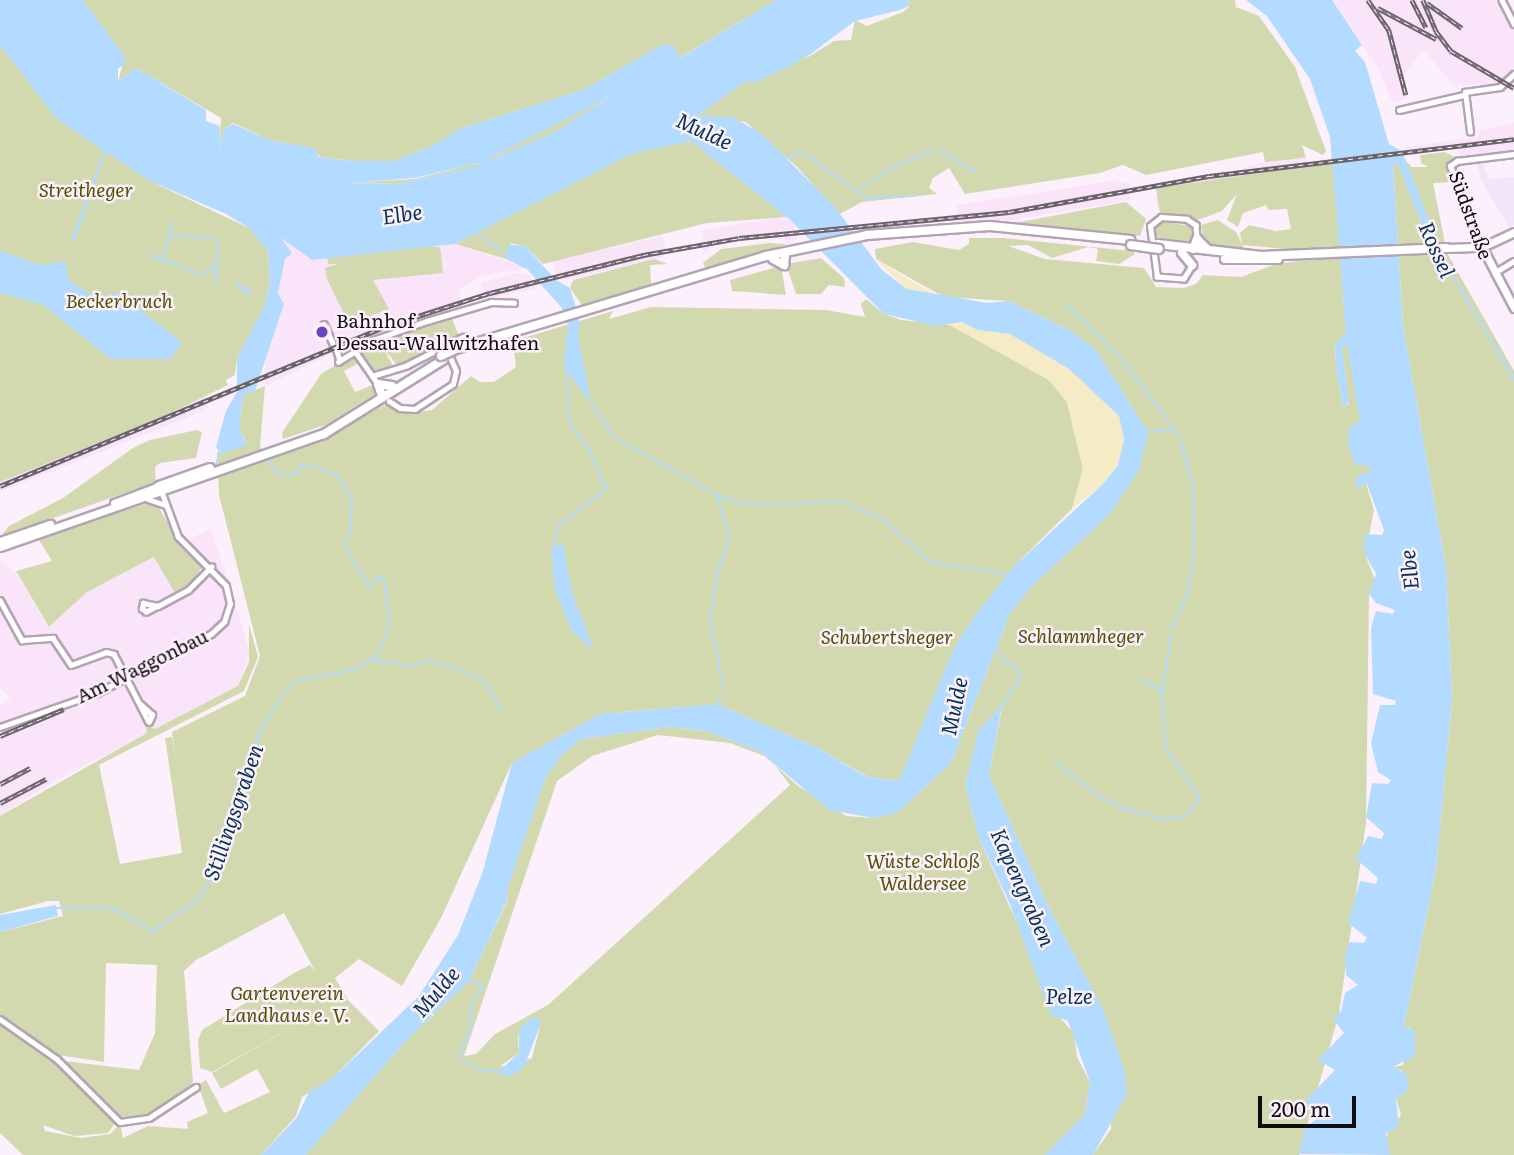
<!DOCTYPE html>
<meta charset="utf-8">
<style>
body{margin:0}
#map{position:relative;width:1514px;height:1155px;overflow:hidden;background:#fdf0fd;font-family:Literata,serif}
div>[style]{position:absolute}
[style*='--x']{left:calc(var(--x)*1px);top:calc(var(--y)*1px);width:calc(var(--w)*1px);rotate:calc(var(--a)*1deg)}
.commercial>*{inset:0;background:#f3e5f9}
.built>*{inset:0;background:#fae4f9;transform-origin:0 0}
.green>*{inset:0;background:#d3d9ae}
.sand>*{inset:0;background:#f5ecc6}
.water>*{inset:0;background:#b3dbff}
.stream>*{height:2px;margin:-1px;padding:0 1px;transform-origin:1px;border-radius:1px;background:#b3dbff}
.roads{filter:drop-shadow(2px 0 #b4a4b3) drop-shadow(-2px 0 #b4a4b3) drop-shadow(0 2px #b4a4b3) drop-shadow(0 -2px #b4a4b3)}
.minor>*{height:4.5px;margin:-2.25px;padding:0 2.25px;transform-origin:2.25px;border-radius:2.25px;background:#fff}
.major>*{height:7px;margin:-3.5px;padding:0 3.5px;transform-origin:3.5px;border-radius:3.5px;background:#fff}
.highway>*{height:8px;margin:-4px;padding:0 4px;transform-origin:4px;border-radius:4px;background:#fff}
.rail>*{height:4.5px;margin-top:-2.25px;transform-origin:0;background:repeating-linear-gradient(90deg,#fdf0fd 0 5px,#6b636b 0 10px);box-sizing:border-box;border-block:2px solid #6b636b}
.bridges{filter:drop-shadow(2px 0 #b4a4b3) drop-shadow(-2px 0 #b4a4b3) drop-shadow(0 2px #b4a4b3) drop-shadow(0 -2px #b4a4b3)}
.highway-bridge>*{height:8px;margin:-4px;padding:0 4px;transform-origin:4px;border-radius:4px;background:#fff}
.dots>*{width:19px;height:19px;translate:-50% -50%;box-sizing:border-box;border:4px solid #fdf0fd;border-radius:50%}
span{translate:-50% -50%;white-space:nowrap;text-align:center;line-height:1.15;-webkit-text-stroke:5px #fdf0fd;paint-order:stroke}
.park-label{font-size:19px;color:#4f5300;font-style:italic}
.street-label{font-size:19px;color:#120d12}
.poi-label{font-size:19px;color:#120d12}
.left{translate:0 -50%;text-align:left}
.water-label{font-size:21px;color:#033354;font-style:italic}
.scale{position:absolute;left:1258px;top:1096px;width:98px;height:32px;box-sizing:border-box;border:4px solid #120d12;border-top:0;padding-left:9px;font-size:21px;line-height:24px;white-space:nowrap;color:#120d12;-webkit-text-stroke:5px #fdf0fd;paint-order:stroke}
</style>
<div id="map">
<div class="commercial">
<i style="clip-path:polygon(1483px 163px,1489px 179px,1514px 177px,1514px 225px,1509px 228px,1481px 180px,1477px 164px)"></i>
</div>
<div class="built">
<i style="clip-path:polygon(1332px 0,1498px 0,1514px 33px,1514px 67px,1500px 84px,1459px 85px,1460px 92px,1423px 50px,1403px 78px,1408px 98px,1393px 103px,1375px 63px)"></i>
<i style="clip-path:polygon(1514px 123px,1514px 151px,1461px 156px,1456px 149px,1406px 153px,1406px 147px,1478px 137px,1480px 130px)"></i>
<i style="left:1303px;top:149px;width:22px;height:156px;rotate:72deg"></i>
<i style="clip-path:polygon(1118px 180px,1130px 184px,1130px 200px,1015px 220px,957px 221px,958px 205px)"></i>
<i style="clip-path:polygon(780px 217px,794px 224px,797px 240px,787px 244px,784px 238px,752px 240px,716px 245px,703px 254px,702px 230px)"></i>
<i style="clip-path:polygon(662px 236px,667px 253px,663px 257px,566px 280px,555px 271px,553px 261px)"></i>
<i style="clip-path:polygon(280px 238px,312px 260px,455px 244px,527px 268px,481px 276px,459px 291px,461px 308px,343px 351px,334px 334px,327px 339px,335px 352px,265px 386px,265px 364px,284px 304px,278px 293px,285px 259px)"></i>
<i style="clip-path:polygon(517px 273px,530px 275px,535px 289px,484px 299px,481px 282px)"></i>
<i style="clip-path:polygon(206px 395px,209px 407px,204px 411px,0 492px,0 477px)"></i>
<i style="clip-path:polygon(211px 528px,250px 653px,238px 686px,50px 784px,0 816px,0 705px,11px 699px,0 688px,0 560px,15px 571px,49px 628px,87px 592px,155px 557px,175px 592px,185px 587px,202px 571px,180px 544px)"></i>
</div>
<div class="green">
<i style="clip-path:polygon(83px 0,776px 0,626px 90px,625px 86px,677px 55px,673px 45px,662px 45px,583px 90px,462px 128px,431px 147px,393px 161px,352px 161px,320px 157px,314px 148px,272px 141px,233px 123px,224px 129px,219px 150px,221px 118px,136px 68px,118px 81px,125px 57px)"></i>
<i style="clip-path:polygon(908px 0,1235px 0,1236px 7px,1259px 16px,1295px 67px,1326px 151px,1323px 155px,1302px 145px,1306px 157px,1294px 159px,1265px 162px,1263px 152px,1146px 175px,1123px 165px,1100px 173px,965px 194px,949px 168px,933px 178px,929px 188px,937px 194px,862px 202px,840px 214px,797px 167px,746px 122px,697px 116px,745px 82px,757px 82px,801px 52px,805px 59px,834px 41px,851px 40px,855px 20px,867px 26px,903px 12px,909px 7px)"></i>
<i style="clip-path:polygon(0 45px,58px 119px,150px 181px,249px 228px,268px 250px,270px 280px,265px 305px,237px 359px,235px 375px,226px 380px,228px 385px,156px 420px,0 482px)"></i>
<i style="clip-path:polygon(615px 94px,558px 130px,489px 161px,489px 159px)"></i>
<i style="clip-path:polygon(691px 141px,747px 182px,786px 217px,707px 223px,543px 264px,526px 247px,511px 243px,506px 259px,455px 244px,623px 157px,644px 148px)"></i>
<i style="clip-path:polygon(1445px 152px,1456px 158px,1447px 166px,1452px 182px,1433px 183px,1447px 253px,1514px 371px,1514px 1155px,1390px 1155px,1385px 1138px,1401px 1115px,1396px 1098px,1403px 1071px,1393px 1067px,1403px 1065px,1410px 1028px,1404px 1026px,1436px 869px,1452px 700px,1446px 568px,1403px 326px,1393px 165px,1398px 163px,1422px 225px,1433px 232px,1404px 159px,1412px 167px,1428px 167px,1421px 163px,1420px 155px)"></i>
<i style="clip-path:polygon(1335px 162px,1340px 248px,1306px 251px,1242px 245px,1240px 233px,1249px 225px,1276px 231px,1291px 229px,1287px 209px,1268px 210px,1266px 205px,1243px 213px,1238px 227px,1227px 220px,1237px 194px,1222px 211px,1195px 221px,1160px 213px,1156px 188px)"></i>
<i style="clip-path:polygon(475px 164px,483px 166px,396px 184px,351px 183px,415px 179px)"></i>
<i style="clip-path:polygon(1126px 202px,1146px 219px,1140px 236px,1015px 223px)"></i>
<i style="clip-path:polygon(1161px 220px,1193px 227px,1193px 242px,1154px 237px,1153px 224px)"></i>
<i style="clip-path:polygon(1218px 220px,1236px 232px,1246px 253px,1204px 244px,1201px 225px)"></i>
<i style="clip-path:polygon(evenodd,969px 238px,1004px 238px,1132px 251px,1135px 254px,1119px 264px,1096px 261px,1098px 249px,1088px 247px,1052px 258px,1028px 245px,1008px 246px,1045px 259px,1144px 268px,1156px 287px,1184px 288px,1196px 284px,1203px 275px,1241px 277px,1276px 264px,1340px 256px,1346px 332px,1335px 345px,1336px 367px,1343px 408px,1349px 403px,1342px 347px,1347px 345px,1371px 466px,1370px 473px,1359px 474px,1355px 488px,1366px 483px,1374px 510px,1365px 555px,1376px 582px,1369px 595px,1366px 823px,1339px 1014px,1299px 1155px,1093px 1155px,1111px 1129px,1103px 1009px,1048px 906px,989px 775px,1002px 707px,979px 731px,965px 785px,979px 838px,1059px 1017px,1074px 1033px,1077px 1057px,1090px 1082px,1085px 1114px,1051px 1151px,1045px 1155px,306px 1155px,405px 1042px,469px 981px,508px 899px,506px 890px,545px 779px,562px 755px,581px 739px,668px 727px,706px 731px,759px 751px,798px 786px,846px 816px,873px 818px,897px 813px,951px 763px,1009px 615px,1030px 588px,1111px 513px,1148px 432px,1096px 350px,1071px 331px,1009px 301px,944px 297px,876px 259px,875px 249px,913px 242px,959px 250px,969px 244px,969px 238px,658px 735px,730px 743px,769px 758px,790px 785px,548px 1005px,495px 1034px,476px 1054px,464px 1056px,557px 781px,592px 756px,658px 735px,969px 238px,540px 1026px,532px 1058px,524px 1061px,523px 1066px,500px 1066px,519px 1053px,518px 1036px,540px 1026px)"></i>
<i style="clip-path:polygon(769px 243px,787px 244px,706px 269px,703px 263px,721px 249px)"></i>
<i style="clip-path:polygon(405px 246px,440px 247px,443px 273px,373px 280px,389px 309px,349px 324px,327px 279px,325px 268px,338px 264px,328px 264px,327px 257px)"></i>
<i style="clip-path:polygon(821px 258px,844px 278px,845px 287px,829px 285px,821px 294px,796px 294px,786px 264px)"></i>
<i style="clip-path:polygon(654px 259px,668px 264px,650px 265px,651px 284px,647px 287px,582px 305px,570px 288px,573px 280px)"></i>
<i style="clip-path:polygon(781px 266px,786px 295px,732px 291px,730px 280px)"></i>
<i style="clip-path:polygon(evenodd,866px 299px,884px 314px,901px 320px,950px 325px,1049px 380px,1067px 402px,1083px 469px,1072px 509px,1014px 566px,954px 648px,900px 781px,868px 777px,816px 747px,717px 704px,600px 714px,512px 763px,441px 918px,402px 986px,359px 959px,335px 978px,348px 1000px,379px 1031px,334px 1077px,302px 1097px,296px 1116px,261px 1155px,23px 1155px,0 1133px,0 1020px,56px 1060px,139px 1070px,155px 1033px,157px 965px,106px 963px,104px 1062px,58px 1055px,0 1015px,0 932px,63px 916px,59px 901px,48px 901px,0 914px,0 816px,147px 733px,145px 724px,155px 729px,238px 686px,249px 662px,249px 624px,258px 657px,244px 691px,99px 765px,120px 864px,182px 853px,165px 738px,172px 737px,176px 760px,172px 732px,245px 696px,260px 656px,219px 495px,217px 452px,247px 444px,239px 428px,243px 395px,265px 386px,260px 446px,268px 459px,324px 439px,381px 407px,389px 404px,406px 414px,432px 410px,471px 376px,480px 382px,494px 382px,516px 367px,513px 341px,613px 311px,609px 319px,651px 307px,826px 310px,865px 317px,861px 304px,866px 299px,284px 913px,315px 971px,310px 965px,294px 973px,202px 1030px,198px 1040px,200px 1068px,212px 1072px,316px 1013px,212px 1073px,221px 1089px,257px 1069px,270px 1092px,224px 1113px,206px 1080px,198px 1085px,208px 1113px,187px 1122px,188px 1129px,148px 1126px,123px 1138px,120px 1124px,110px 1134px,81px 1138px,45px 1131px,43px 1125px,74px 1136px,108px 1133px,117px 1120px,148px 1116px,174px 1100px,193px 1082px,184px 971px,196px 960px,284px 913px)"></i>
<i style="clip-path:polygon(451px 315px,459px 337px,406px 364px,398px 366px,384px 349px,393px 366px,372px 371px,361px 355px,361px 350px,373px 342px)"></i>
<i style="clip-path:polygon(352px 355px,361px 362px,344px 371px,355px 392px,375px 384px,377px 393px,325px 425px,283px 439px,282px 433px,321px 374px)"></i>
<i style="clip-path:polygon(197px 430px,202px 432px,196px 458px,160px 463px,155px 467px,156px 482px,0 537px,9px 526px,63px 498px,133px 448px,150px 440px)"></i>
<i style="clip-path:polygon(155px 501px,180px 544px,202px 567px,193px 581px,175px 593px,154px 557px,87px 592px,49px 627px,16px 571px,52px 561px,38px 538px)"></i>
</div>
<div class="sand">
<i style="clip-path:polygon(875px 259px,925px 289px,944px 297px,907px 289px)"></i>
<i style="clip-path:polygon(962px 322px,977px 330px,1010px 334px,1069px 369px,1119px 416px,1124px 439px,1118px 465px,1103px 484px,1072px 509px,1083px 469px,1067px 402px,1049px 380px,950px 325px)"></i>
</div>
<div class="water">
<i style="clip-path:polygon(evenodd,0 0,83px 0,125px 57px,125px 65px,118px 68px,118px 81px,136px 68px,206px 110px,206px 121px,220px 126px,219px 150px,224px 129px,233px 124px,272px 141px,315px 148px,319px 157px,352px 161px,393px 161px,431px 147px,462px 128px,583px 90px,662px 45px,673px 45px,680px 58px,776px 0,908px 0,909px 6px,900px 10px,855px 21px,804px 59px,801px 53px,800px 61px,757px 82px,745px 82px,697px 116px,732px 117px,761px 133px,834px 206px,882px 270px,907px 289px,987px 303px,1009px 301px,1071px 331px,1096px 350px,1148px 432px,1139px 470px,1111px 513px,1030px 588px,1009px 615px,951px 763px,897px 813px,873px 818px,829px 810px,759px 751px,706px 731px,668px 727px,581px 739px,562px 755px,545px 779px,507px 890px,508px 898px,469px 981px,405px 1042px,306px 1155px,261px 1155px,297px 1117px,309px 1092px,334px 1077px,419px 996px,458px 935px,482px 874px,512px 763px,600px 714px,717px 704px,816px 747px,867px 777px,899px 781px,954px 648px,974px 617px,1014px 566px,1103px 484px,1118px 465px,1124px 439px,1119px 416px,1069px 369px,1010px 334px,977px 330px,962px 322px,937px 326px,884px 314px,790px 220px,691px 141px,631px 154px,455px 244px,312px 260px,281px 238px,292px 253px,285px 259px,278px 293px,284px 304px,255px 391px,243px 395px,239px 428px,247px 445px,221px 454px,216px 447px,226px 411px,237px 392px,237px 359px,265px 305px,270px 280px,268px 250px,249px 228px,226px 214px,150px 181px,106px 152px,75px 240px,72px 238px,104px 151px,57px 119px,0 45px,0 0,615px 94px,558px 130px,489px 161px,489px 159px,615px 94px,0 0,475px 164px,483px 165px,396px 184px,351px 183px,415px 178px,475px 164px)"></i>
<i style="clip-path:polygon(1246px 0,1332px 0,1362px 45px,1355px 51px,1365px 62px,1389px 144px,1402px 151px,1433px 231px,1422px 225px,1398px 164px,1393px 165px,1403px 326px,1446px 568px,1452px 700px,1436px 869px,1404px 1026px,1415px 1031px,1415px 1056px,1393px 1067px,1406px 1073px,1409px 1085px,1405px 1094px,1396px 1098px,1399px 1127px,1386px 1134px,1390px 1155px,1299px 1154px,1305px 1128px,1319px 1117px,1306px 1100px,1335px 1070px,1318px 1060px,1344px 1033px,1333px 1019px,1341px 1011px,1345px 993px,1358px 985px,1346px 975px,1345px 955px,1350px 942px,1364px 943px,1367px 938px,1348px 923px,1360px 881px,1376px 884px,1378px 878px,1356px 859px,1368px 836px,1382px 839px,1384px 833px,1366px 817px,1372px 783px,1388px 784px,1391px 780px,1378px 772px,1371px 743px,1380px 705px,1395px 705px,1396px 701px,1373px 694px,1371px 628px,1376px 611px,1393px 614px,1395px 610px,1376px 603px,1369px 594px,1376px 574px,1365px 555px,1364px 544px,1366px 534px,1382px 535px,1384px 530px,1367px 484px,1354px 488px,1359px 474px,1370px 473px,1371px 467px,1355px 464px,1348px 443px,1350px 426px,1360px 421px,1347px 345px,1342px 347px,1349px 402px,1343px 408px,1336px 367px,1335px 345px,1346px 332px,1330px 137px,1310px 79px,1267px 16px)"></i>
<i style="clip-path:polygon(509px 244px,526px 247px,556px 280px,570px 288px,580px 322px,578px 336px,591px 404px,564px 367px,568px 325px,562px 308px,527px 269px,506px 259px)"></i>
<i style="clip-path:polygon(0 251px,41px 265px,65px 261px,69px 281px,97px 298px,118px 293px,182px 342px,171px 359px,111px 359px,43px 305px,0 293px)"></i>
<i style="clip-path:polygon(563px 544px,572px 592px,594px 651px,572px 631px,555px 590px,551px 548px)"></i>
<i style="clip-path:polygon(1002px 705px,989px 775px,1048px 906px,1103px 1009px,1124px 1069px,1127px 1094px,1093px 1155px,1045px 1155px,1085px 1114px,1090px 1082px,1068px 1021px,1051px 1015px,1009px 902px,979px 838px,965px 785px,979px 730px)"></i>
<i style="clip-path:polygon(56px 905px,58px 916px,0 932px,0 915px)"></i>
<i style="clip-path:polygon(531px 1018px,539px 1018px,540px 1026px,524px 1067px,509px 1077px,497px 1073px,519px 1053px,519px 1029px)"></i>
</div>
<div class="stream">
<i style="--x:938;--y:149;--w:44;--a:31.2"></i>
<i style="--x:783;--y:159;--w:21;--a:-19"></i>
<i style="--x:803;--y:152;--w:78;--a:36.1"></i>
<i style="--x:866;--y:198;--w:48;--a:-2.4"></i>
<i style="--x:860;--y:189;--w:41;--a:-34.1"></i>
<i style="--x:894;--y:166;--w:41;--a:-21.5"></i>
<i style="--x:473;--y:231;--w:42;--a:34.4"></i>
<i style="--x:1430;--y:232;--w:15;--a:67"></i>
<i style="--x:171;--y:235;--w:41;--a:4.2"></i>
<i style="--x:1438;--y:251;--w:149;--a:59.3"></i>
<i style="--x:149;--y:255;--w:58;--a:20.3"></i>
<i style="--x:203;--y:275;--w:19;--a:-39"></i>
<i style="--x:162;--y:261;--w:41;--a:-74.6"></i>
<i style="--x:215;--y:283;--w:44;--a:-86.1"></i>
<i style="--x:237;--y:284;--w:14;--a:30"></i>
<i style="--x:249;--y:291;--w:3;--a:72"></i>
<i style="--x:250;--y:294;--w:9;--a:-153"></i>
<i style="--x:242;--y:290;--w:8;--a:-130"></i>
<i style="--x:1067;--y:304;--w:78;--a:45.5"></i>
<i style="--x:1122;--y:360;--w:74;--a:52.7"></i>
<i style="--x:592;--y:404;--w:41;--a:55.9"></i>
<i style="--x:615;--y:438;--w:126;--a:29"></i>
<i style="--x:725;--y:499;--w:30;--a:12"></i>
<i style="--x:754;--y:505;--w:87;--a:-2.6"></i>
<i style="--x:841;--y:501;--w:46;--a:23.2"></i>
<i style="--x:883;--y:519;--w:64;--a:42.5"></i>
<i style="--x:930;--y:562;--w:79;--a:8.7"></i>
<i style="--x:1170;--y:424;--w:17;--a:54"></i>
<i style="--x:1148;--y:432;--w:27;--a:-6"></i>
<i style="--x:267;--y:460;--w:20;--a:49"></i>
<i style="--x:280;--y:475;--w:17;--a:-3"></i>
<i style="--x:297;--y:474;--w:10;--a:-66"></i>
<i style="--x:301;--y:465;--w:7;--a:-8"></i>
<i style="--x:308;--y:464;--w:29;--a:20"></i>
<i style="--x:335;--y:474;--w:16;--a:50"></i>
<i style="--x:345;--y:486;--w:17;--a:65"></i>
<i style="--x:352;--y:501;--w:35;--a:93"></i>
<i style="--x:350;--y:536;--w:10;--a:127"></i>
<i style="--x:344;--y:544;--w:50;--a:59.8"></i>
<i style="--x:369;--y:587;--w:15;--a:-48"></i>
<i style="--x:379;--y:576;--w:6;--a:39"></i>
<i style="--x:384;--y:580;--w:43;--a:82.1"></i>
<i style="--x:390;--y:623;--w:35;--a:112"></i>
<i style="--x:377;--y:656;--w:27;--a:149"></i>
<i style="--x:354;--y:670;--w:60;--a:169.4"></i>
<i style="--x:295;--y:681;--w:16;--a:128"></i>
<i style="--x:215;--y:470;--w:17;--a:-77"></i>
<i style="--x:717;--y:496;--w:44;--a:72.8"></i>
<i style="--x:730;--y:538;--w:38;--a:110"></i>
<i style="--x:717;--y:574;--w:47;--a:98.7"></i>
<i style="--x:710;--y:620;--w:67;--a:78.9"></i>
<i style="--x:553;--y:548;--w:23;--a:-77"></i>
<i style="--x:558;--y:526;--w:61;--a:-37.6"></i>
<i style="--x:606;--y:489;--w:43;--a:-113"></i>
<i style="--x:589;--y:449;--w:31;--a:-128"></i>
<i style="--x:570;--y:425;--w:53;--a:-94.3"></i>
<i style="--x:1172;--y:628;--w:39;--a:-66"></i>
<i style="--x:1188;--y:592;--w:43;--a:-82.1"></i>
<i style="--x:1194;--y:549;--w:64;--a:-90.9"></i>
<i style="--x:1193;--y:485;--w:44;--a:-105.9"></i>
<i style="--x:997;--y:646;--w:15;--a:70"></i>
<i style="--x:1002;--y:660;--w:18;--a:27"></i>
<i style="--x:1018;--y:668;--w:10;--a:79"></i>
<i style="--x:1020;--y:678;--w:35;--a:123"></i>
<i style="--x:372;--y:660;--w:40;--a:8.5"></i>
<i style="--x:412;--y:666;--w:19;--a:-18"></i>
<i style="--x:430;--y:660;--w:36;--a:18"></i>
<i style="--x:464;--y:671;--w:26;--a:29"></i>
<i style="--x:487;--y:684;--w:30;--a:62"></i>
<i style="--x:1140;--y:679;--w:24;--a:28"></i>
<i style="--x:717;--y:704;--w:12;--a:-70"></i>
<i style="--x:1054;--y:761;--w:58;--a:38"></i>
<i style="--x:1100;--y:797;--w:29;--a:25"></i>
<i style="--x:1126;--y:809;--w:40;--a:16"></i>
<i style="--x:1164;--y:820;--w:23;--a:-10"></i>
<i style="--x:1187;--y:816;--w:22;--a:-56"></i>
<i style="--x:1199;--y:798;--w:60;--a:-123.4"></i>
<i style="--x:1166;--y:748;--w:54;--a:-94.2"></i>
<i style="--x:1162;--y:694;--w:60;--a:-81.3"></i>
<i style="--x:57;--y:908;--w:55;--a:0"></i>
<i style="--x:112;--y:908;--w:48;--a:28.7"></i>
<i style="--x:154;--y:931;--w:58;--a:-35.9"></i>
<i style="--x:201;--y:897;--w:31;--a:-63"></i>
<i style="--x:215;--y:869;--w:147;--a:-71.8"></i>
<i style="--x:261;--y:729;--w:38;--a:-57"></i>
<i style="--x:463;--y:1059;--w:7;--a:-124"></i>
<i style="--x:459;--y:1053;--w:21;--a:-62"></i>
<i style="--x:469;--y:1034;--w:34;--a:-83"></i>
<i style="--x:473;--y:1000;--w:16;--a:-52"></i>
<i style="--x:483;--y:987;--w:15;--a:-152"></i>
<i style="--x:466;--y:1062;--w:18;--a:29"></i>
<i style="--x:482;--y:1071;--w:15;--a:0"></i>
</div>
<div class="roads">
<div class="minor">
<i style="--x:1502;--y:0;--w:27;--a:63"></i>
<i style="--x:1399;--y:110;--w:67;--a:-13"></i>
<i style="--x:1470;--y:132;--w:40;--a:-97.1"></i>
<i style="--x:1465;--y:92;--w:35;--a:-8"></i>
<i style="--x:1500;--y:87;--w:19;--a:-43"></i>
<i style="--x:1482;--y:247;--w:87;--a:-111.6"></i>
<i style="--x:1450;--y:166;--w:9;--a:-36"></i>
<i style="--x:1457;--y:161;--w:57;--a:-7"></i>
<i style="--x:1192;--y:266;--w:15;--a:122"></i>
<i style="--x:1184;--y:279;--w:27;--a:-176"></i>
<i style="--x:1157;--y:277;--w:51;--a:-97.8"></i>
<i style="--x:1150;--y:226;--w:14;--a:-39"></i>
<i style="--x:1161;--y:217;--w:26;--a:4"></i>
<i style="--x:1187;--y:219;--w:11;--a:34"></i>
<i style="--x:1196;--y:225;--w:14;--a:86"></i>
<i style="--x:1494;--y:273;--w:23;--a:-31"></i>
<i style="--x:324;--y:324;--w:21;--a:65"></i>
<i style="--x:336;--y:348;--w:13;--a:72"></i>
<i style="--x:355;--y:351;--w:40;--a:55.1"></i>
<i style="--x:338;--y:362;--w:41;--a:-32.2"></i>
<i style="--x:373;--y:340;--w:57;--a:-19.4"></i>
<i style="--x:427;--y:321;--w:67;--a:-16.5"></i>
<i style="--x:491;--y:302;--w:23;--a:2"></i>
<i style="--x:372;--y:376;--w:37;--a:-17"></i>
<i style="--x:407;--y:365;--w:63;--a:-26.6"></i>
<i style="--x:389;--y:401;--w:13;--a:32"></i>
<i style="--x:400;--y:408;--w:15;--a:4"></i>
<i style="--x:415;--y:409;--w:45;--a:-33.3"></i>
<i style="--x:453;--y:384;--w:13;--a:-77"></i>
<i style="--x:456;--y:371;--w:30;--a:-114"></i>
<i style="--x:148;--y:499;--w:18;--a:19"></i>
<i style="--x:0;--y:600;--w:46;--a:61.2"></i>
<i style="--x:22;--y:640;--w:31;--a:-4"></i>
<i style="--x:53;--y:638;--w:32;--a:56"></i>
<i style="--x:71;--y:665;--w:37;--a:-20"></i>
<i style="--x:106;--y:652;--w:8;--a:14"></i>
<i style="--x:114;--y:654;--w:76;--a:62.8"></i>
<i style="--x:149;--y:722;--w:8;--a:-67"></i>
<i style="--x:152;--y:715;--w:15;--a:-138"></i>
<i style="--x:158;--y:606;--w:13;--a:153"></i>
<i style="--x:146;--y:612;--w:5;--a:-143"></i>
<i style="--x:142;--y:609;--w:6;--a:-81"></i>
<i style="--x:143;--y:603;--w:15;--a:11"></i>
<i style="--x:158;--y:606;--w:34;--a:-28"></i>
<i style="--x:188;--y:590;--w:33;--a:-45"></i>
<i style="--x:0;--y:727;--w:103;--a:-19.3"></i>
<i style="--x:97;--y:693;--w:128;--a:-27.4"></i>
<i style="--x:211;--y:634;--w:18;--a:-43"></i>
<i style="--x:224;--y:622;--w:19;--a:-72"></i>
<i style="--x:230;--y:604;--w:18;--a:-103"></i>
<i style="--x:226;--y:586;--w:69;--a:-134.4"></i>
<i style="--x:178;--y:537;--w:49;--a:-110.3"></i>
<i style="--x:0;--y:1019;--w:70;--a:35.1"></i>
<i style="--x:57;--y:1059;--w:89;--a:45"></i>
<i style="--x:120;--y:1122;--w:29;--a:-8"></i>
<i style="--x:149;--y:1118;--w:56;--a:-33.4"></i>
</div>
<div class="major">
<i style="--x:1482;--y:247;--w:69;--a:62.3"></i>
<i style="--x:1447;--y:248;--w:35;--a:-2"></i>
<i style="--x:1482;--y:247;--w:35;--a:-25"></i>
<i style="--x:114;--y:503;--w:48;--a:-20.7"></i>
<i style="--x:0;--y:541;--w:53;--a:-18.8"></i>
<i style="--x:0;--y:547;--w:170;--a:-19.2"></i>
</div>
<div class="highway">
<i style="--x:1158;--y:244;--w:104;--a:6.6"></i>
<i style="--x:1261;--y:256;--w:186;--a:-2.5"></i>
<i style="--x:1193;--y:249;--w:11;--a:-68"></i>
<i style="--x:1197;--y:239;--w:14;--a:45"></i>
<i style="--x:1182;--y:253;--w:16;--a:50"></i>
<i style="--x:773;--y:259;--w:13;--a:29"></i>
<i style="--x:784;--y:265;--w:9;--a:-84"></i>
<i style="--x:1225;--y:259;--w:53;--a:0"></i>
<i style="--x:456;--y:349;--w:324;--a:-16.7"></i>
<i style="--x:766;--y:256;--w:103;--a:-11.7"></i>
<i style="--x:867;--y:235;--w:123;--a:-4.2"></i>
<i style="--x:990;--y:226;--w:141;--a:5.7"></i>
<i style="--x:381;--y:393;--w:9;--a:-108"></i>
<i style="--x:378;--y:384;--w:14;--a:8"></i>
<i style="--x:159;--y:486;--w:54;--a:-19.4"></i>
<i style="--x:161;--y:491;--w:173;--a:-19.3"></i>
<i style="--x:324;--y:434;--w:140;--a:-31.9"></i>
</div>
</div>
<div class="rail">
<i style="--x:1368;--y:0;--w:37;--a:55"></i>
<i style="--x:1389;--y:30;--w:67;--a:75.3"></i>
<i style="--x:1412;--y:0;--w:31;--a:63"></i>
<i style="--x:1423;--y:0;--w:34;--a:67"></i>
<i style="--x:1436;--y:31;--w:25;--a:53"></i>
<i style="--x:1451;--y:51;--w:73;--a:30.4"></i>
<i style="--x:1427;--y:3;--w:43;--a:35.5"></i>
<i style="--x:1378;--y:8;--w:66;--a:28.1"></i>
<i style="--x:0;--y:486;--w:419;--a:-22.5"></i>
<i style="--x:387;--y:326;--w:108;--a:-17.8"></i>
<i style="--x:490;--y:293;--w:158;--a:-13.9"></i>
<i style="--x:643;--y:255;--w:97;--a:-10"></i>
<i style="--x:739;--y:238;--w:271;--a:-5.5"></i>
<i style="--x:1009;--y:212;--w:203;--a:-10.2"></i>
<i style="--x:1209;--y:176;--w:307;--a:-6.9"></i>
<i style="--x:0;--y:736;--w:69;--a:-22.9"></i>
<i style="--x:0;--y:784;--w:34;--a:-28"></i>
<i style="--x:0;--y:803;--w:52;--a:-27.6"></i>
</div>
<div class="bridges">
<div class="highway-bridge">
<i style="--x:1131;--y:245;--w:28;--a:8"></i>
<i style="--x:441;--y:356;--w:17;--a:-25"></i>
</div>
</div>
<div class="dots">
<i style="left:322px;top:332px;background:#6548c1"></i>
</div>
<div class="park-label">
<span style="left:86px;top:190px">Streitheger</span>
<span style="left:119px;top:301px">Beckerbruch</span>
<span style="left:1081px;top:636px">Schlammheger</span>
<span style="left:887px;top:637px">Schubertsheger</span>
<span style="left:923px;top:872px">Wüste Schloß<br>Waldersee</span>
<span style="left:287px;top:1004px">Gartenverein<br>Landhaus e. V.</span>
</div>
<div class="street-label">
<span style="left:1471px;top:215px;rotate:70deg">Südstraße</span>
<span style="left:142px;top:666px;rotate:-26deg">Am Waggonbau</span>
</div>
<div class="poi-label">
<span class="left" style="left:336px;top:332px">Bahnhof<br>Dessau-Wallwitzhafen</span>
</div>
<div class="water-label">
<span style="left:705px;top:130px;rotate:25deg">Mulde</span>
<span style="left:402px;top:213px;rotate:-8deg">Elbe</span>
<span style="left:1438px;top:249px;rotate:66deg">Rossel</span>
<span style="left:1408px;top:570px;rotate:-96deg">Elbe</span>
<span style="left:953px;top:706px;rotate:-78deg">Mulde</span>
<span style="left:232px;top:812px;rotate:-71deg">Stillingsgraben</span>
<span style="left:1024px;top:887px;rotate:66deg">Kapengraben</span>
<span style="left:435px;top:991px;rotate:-49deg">Mulde</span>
<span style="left:1069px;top:995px">Pelze</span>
</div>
<div class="scale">200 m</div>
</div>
